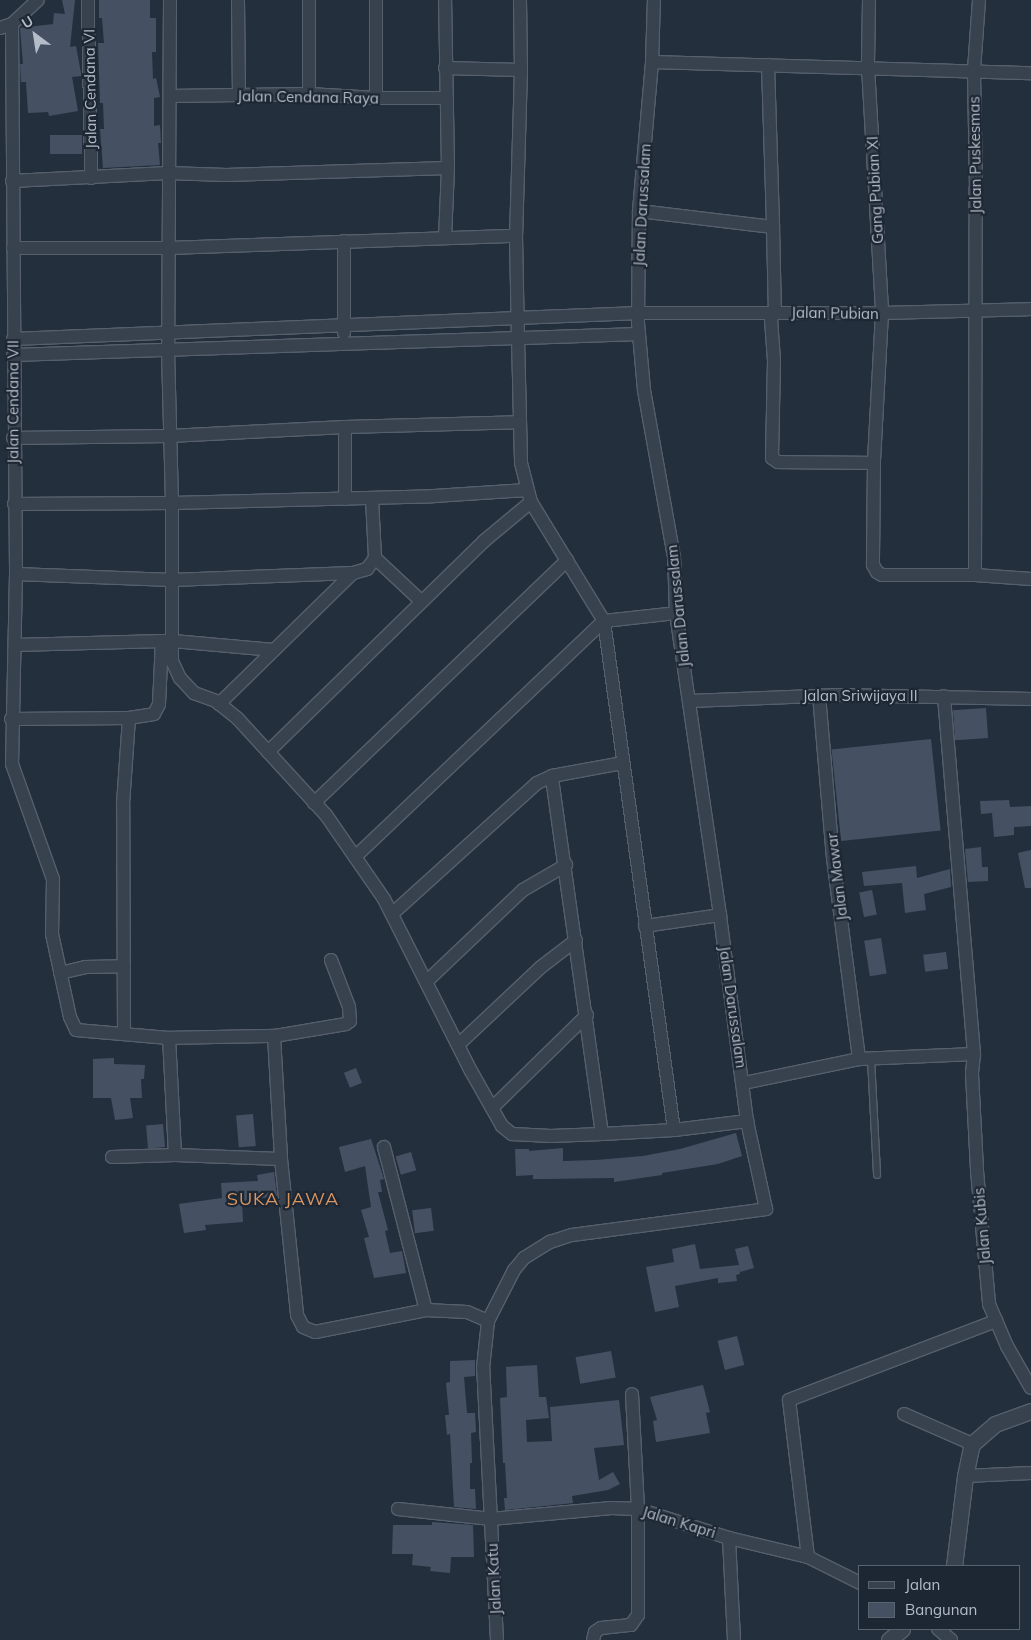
<!DOCTYPE html>
<style>
body{margin:0}
#map{position:relative;width:1031px;height:1640px;overflow:hidden;background:#242f3e;font-family:Mulish,sans-serif}
div>[style]{position:absolute}
[style*='--x']{left:calc(var(--x)*1px);top:calc(var(--y)*1px);width:calc(var(--w)*1px);rotate:calc(var(--a)*1deg)}
.building>*{inset:0;background:#455162;transform-origin:0 0}
.roads{filter:drop-shadow(1px 0 #565f6c) drop-shadow(-1px 0 #565f6c) drop-shadow(0 1px #565f6c) drop-shadow(0 -1px #565f6c)}
.service>*{height:6px;margin:-3px;padding:0 3px;transform-origin:3px;border-radius:3px;background:#38414e}
.minor>*{height:12px;margin:-6px;padding:0 6px;transform-origin:6px;border-radius:6px;background:#38414e}
.tertiary>*{height:15px;margin:-7.5px;padding:0 7.5px;transform-origin:7.5px;border-radius:7.5px;background:#38414e}
span{translate:-50% -50%;white-space:nowrap;text-align:center;line-height:1.15;-webkit-text-stroke:4.5px #1d2633;paint-order:stroke}
.street-label{font-size:15px;color:#b4bcc9}
.quarter-label{font-size:18px;color:#d59563;letter-spacing:1px}
.legend{position:absolute;left:858px;top:1565px;width:162px;height:65px;box-sizing:border-box;background:#1d2633;border:1px solid #59626f;margin:0;padding:6px 9px;list-style:none;font-size:15px;color:#b4bcc9}
.legend li{display:flex;align-items:center;gap:10px;height:25px}
.legend b{width:25px;border:1px solid #59626f}
.north{position:absolute;left:10px;top:10px;width:50px;height:50px;-webkit-text-stroke:4px #1d2633;paint-order:stroke;rotate:329deg;font-size:14px;font-weight:700;line-height:20px;text-align:center;color:#b4bcc9}
.north::after{content:'';display:block;margin:auto;width:18px;height:22px;background:#b4bcc9;clip-path:polygon(50% 0,100% 100%,50% 72%,0 100%)}
</style>
<div id="map">
<div class="building">
<i style="clip-path:polygon(62px 0,75px 0,70px 47px,76px 46px,81px 73px,81px 76px,72px 77px,78px 111px,49px 116px,48px 112px,28px 113px,26px 82px,21px 82px,20px 64px,23px 64px,20px 28px,53px 24px,54px 13px,65px 14px)"></i>
<i style="clip-path:polygon(99px 0,150px 0,150px 18px,156px 18px,156px 52px,152px 52px,153px 79px,156px 78px,160px 97px,154px 98px,154px 126px,160px 125px,161px 143px,158px 143px,160px 165px,103px 168px,100px 129px,104px 129px,103px 103px,100px 103px,98px 43px,104px 43px,102px 18px,99px 18px)"></i>
<i style="left:82px;top:135px;width:19px;height:32px;rotate:90deg"></i>
<i style="left:986px;top:708px;width:30px;height:33px;rotate:86deg"></i>
<i style="left:931px;top:739px;width:92px;height:100px;rotate:84deg"></i>
<i style="clip-path:polygon(1009px 800px,1010px 807px,1031px 806px,1031px 826px,1014px 827px,1014px 835px,994px 837px,992px 813px,981px 814px,980px 801px)"></i>
<i style="clip-path:polygon(981px 847px,982px 867px,988px 867px,988px 881px,968px 882px,965px 849px)"></i>
<i style="clip-path:polygon(1031px 850px,1031px 888px,1025px 888px,1018px 853px)"></i>
<i style="clip-path:polygon(916px 866px,917px 878px,950px 869px,951px 887px,924px 894px,926px 910px,905px 913px,902px 883px,864px 886px,862px 872px)"></i>
<i style="left:872px;top:890px;width:25px;height:13px;rotate:79deg"></i>
<i style="left:881px;top:938px;width:36px;height:17px;rotate:81deg"></i>
<i style="left:946px;top:952px;width:17px;height:23px;rotate:83deg"></i>
<i style="clip-path:polygon(114px 1058px,114px 1064px,145px 1065px,144px 1079px,141px 1079px,142px 1098px,130px 1098px,133px 1118px,115px 1120px,111px 1098px,93px 1098px,93px 1059px)"></i>
<i style="left:356px;top:1068px;width:16px;height:13px;rotate:68deg"></i>
<i style="left:253px;top:1114px;width:32px;height:17px;rotate:85deg"></i>
<i style="left:163px;top:1124px;width:23px;height:17px;rotate:85deg"></i>
<i style="clip-path:polygon(736px 1133px,742px 1156px,718px 1164px,662px 1173px,662px 1175px,614px 1182px,614px 1178px,545px 1179px,533px 1179px,533px 1175px,516px 1176px,515px 1149px,529px 1149px,529px 1151px,563px 1148px,563px 1161px,596px 1160px,643px 1156px,680px 1149px)"></i>
<i style="clip-path:polygon(371px 1139px,384px 1179px,380px 1180px,382px 1192px,378px 1192px,388px 1230px,385px 1231px,390px 1253px,402px 1251px,406px 1273px,374px 1278px,364px 1238px,369px 1237px,361px 1210px,371px 1207px,365px 1166px,345px 1172px,339px 1147px)"></i>
<i style="left:411px;top:1152px;width:19px;height:16px;rotate:74deg"></i>
<i style="clip-path:polygon(274px 1172px,277px 1196px,242px 1201px,243px 1222px,205px 1225px,206px 1230px,184px 1233px,179px 1204px,222px 1198px,221px 1183px,258px 1181px,257px 1175px)"></i>
<i style="left:431px;top:1208px;width:23px;height:19px;rotate:83deg"></i>
<i style="clip-path:polygon(695px 1244px,700px 1269px,739px 1265px,735px 1249px,748px 1246px,754px 1268px,740px 1272px,739px 1267px,740px 1274px,736px 1275px,737px 1281px,718px 1283px,718px 1278px,675px 1286px,679px 1307px,655px 1312px,646px 1267px,674px 1262px,672px 1249px)"></i>
<i style="left:737px;top:1336px;width:30px;height:20px;rotate:76deg"></i>
<i style="left:611px;top:1351px;width:27px;height:36px;rotate:80deg"></i>
<i style="clip-path:polygon(475px 1360px,475px 1376px,464px 1377px,467px 1413px,475px 1413px,476px 1432px,471px 1433px,472px 1463px,470px 1463px,470px 1489px,475px 1489px,476px 1509px,454px 1507px,450px 1434px,447px 1435px,445px 1415px,449px 1415px,446px 1383px,450px 1382px,450px 1361px)"></i>
<i style="clip-path:polygon(537px 1365px,539px 1397px,546px 1397px,549px 1418px,526px 1420px,527px 1442px,552px 1441px,550px 1407px,619px 1400px,624px 1445px,594px 1448px,599px 1480px,613px 1472px,620px 1484px,608px 1490px,572px 1496px,573px 1503px,505px 1510px,504px 1498px,507px 1498px,505px 1463px,503px 1463px,500px 1398px,507px 1397px,506px 1367px)"></i>
<i style="clip-path:polygon(703px 1385px,710px 1412px,706px 1413px,710px 1433px,656px 1442px,653px 1421px,657px 1420px,650px 1397px)"></i>
<i style="clip-path:polygon(432px 1522px,473px 1525px,474px 1557px,451px 1557px,450px 1573px,430px 1571px,431px 1567px,412px 1565px,413px 1554px,392px 1554px,393px 1525px,432px 1525px)"></i>
</div>
<div class="roads">
<div class="service">
<i style="--x:871;--y:1059;--w:116;--a:87"></i>
</div>
<div class="minor">
<i style="--x:88;--y:0;--w:178;--a:89"></i>
<i style="--x:170;--y:0;--w:350;--a:90.3"></i>
<i style="--x:168;--y:350;--w:153;--a:88.5"></i>
<i style="--x:172;--y:503;--w:158;--a:90"></i>
<i style="--x:172;--y:661;--w:19;--a:65"></i>
<i style="--x:180;--y:678;--w:21;--a:47"></i>
<i style="--x:194;--y:693;--w:23;--a:20"></i>
<i style="--x:216;--y:701;--w:28;--a:39"></i>
<i style="--x:238;--y:719;--w:130;--a:47.5"></i>
<i style="--x:326;--y:815;--w:102;--a:55.4"></i>
<i style="--x:384;--y:899;--w:193;--a:63.2"></i>
<i style="--x:471;--y:1071;--w:63;--a:60.6"></i>
<i style="--x:502;--y:1126;--w:13;--a:39"></i>
<i style="--x:512;--y:1134;--w:39;--a:3"></i>
<i style="--x:551;--y:1136;--w:51;--a:-2.2"></i>
<i style="--x:602;--y:1134;--w:72;--a:-3.2"></i>
<i style="--x:674;--y:1130;--w:74;--a:-7"></i>
<i style="--x:238;--y:0;--w:95;--a:89.4"></i>
<i style="--x:309;--y:0;--w:94;--a:90"></i>
<i style="--x:520;--y:0;--w:70;--a:89.2"></i>
<i style="--x:521;--y:70;--w:166;--a:91.7"></i>
<i style="--x:516;--y:236;--w:102;--a:88.9"></i>
<i style="--x:518;--y:338;--w:125;--a:88.6"></i>
<i style="--x:521;--y:463;--w:40;--a:75.6"></i>
<i style="--x:531;--y:502;--w:140;--a:58.5"></i>
<i style="--x:604;--y:621;--w:72;--a:-6.3"></i>
<i style="--x:869;--y:0;--w:67;--a:90.9"></i>
<i style="--x:868;--y:67;--w:246;--a:86.7"></i>
<i style="--x:882;--y:313;--w:150;--a:93.1"></i>
<i style="--x:874;--y:463;--w:102;--a:90.6"></i>
<i style="--x:873;--y:565;--w:8;--a:60"></i>
<i style="--x:877;--y:572;--w:6;--a:31"></i>
<i style="--x:882;--y:575;--w:93;--a:0"></i>
<i style="--x:975;--y:575;--w:56;--a:4.1"></i>
<i style="--x:12;--y:24;--w:550;--a:89.58"></i>
<i style="--x:16;--y:574;--w:190;--a:91.2"></i>
<i style="--x:12;--y:764;--w:122;--a:70.4"></i>
<i style="--x:53;--y:879;--w:55;--a:91"></i>
<i style="--x:52;--y:934;--w:85;--a:77.8"></i>
<i style="--x:70;--y:1017;--w:14;--a:65"></i>
<i style="--x:76;--y:1030;--w:93;--a:4.9"></i>
<i style="--x:0;--y:28;--w:13;--a:-18"></i>
<i style="--x:12;--y:24;--w:35;--a:-43"></i>
<i style="--x:652;--y:62;--w:379;--a:1.7"></i>
<i style="--x:768;--y:65;--w:162;--a:88.2"></i>
<i style="--x:445;--y:68;--w:76;--a:1.5"></i>
<i style="--x:170;--y:96;--w:139;--a:-0.8"></i>
<i style="--x:309;--y:94;--w:67;--a:3.4"></i>
<i style="--x:376;--y:98;--w:71;--a:0"></i>
<i style="--x:376;--y:98;--w:98;--a:-90"></i>
<i style="--x:12;--y:181;--w:156;--a:-2.9"></i>
<i style="--x:168;--y:173;--w:58;--a:2"></i>
<i style="--x:226;--y:175;--w:222;--a:-1.8"></i>
<i style="--x:639;--y:211;--w:135;--a:6.8"></i>
<i style="--x:773;--y:227;--w:85;--a:88.7"></i>
<i style="--x:775;--y:312;--w:8;--a:120"></i>
<i style="--x:771;--y:319;--w:42;--a:85.9"></i>
<i style="--x:774;--y:361;--w:97;--a:91.2"></i>
<i style="--x:772;--y:458;--w:7;--a:34"></i>
<i style="--x:778;--y:462;--w:96;--a:0.6"></i>
<i style="--x:445;--y:238;--w:70;--a:-87.5"></i>
<i style="--x:448;--y:168;--w:168;--a:-91"></i>
<i style="--x:344;--y:241;--w:92;--a:90"></i>
<i style="--x:13;--y:248;--w:155;--a:0"></i>
<i style="--x:168;--y:248;--w:348;--a:-2"></i>
<i style="--x:13;--y:339;--w:627;--a:-2.38"></i>
<i style="--x:639;--y:313;--w:243;--a:0"></i>
<i style="--x:882;--y:313;--w:149;--a:-1.5"></i>
<i style="--x:13;--y:355;--w:626;--a:-1.92"></i>
<i style="--x:345;--y:427;--w:72;--a:90"></i>
<i style="--x:13;--y:438;--w:156;--a:-0.7"></i>
<i style="--x:169;--y:436;--w:176;--a:-2.9"></i>
<i style="--x:345;--y:427;--w:175;--a:-1.6"></i>
<i style="--x:14;--y:504;--w:158;--a:-0.4"></i>
<i style="--x:172;--y:503;--w:262;--a:-1.5"></i>
<i style="--x:434;--y:496;--w:93;--a:-3.7"></i>
<i style="--x:375;--y:558;--w:63;--a:43.1"></i>
<i style="--x:16;--y:574;--w:156;--a:2.2"></i>
<i style="--x:172;--y:580;--w:181;--a:-2.2"></i>
<i style="--x:353;--y:573;--w:15;--a:-16"></i>
<i style="--x:367;--y:569;--w:14;--a:-54"></i>
<i style="--x:375;--y:558;--w:60;--a:-92.9"></i>
<i style="--x:975;--y:575;--w:388;--a:-89.9"></i>
<i style="--x:976;--y:187;--w:117;--a:-91"></i>
<i style="--x:974;--y:70;--w:70;--a:-85.9"></i>
<i style="--x:604;--y:621;--w:514;--a:82.17"></i>
<i style="--x:15;--y:645;--w:158;--a:-1.5"></i>
<i style="--x:173;--y:641;--w:101;--a:5.1"></i>
<i style="--x:819;--y:695;--w:164;--a:85.1"></i>
<i style="--x:833;--y:858;--w:203;--a:82.6"></i>
<i style="--x:690;--y:701;--w:150;--a:-2.3"></i>
<i style="--x:840;--y:695;--w:191;--a:1.2"></i>
<i style="--x:219;--y:704;--w:187;--a:-44.4"></i>
<i style="--x:11;--y:719;--w:118;--a:-0.5"></i>
<i style="--x:129;--y:718;--w:25;--a:-9"></i>
<i style="--x:154;--y:714;--w:11;--a:-63"></i>
<i style="--x:159;--y:704;--w:63;--a:-87.3"></i>
<i style="--x:268;--y:752;--w:302;--a:-44.3"></i>
<i style="--x:484;--y:541;--w:61;--a:-39.7"></i>
<i style="--x:314;--y:803;--w:351;--a:-43.8"></i>
<i style="--x:355;--y:857;--w:343;--a:-43.5"></i>
<i style="--x:392;--y:914;--w:195;--a:-42.1"></i>
<i style="--x:537;--y:783;--w:17;--a:-25"></i>
<i style="--x:645;--y:926;--w:76;--a:-8.3"></i>
<i style="--x:331;--y:960;--w:50;--a:69"></i>
<i style="--x:349;--y:1007;--w:14;--a:86"></i>
<i style="--x:350;--y:1021;--w:5;--a:143"></i>
<i style="--x:346;--y:1024;--w:73;--a:170.5"></i>
<i style="--x:274;--y:1036;--w:123;--a:86.7"></i>
<i style="--x:281;--y:1159;--w:157;--a:84.1"></i>
<i style="--x:297;--y:1315;--w:13;--a:63"></i>
<i style="--x:303;--y:1327;--w:13;--a:23"></i>
<i style="--x:315;--y:1332;--w:113;--a:-11.2"></i>
<i style="--x:426;--y:1310;--w:41;--a:2.8"></i>
<i style="--x:467;--y:1312;--w:23;--a:23"></i>
<i style="--x:60;--y:973;--w:26;--a:-13"></i>
<i style="--x:85;--y:967;--w:39;--a:-1"></i>
<i style="--x:426;--y:982;--w:134;--a:-43.5"></i>
<i style="--x:523;--y:890;--w:50;--a:-30.2"></i>
<i style="--x:124;--y:1034;--w:230;--a:-90.2"></i>
<i style="--x:123;--y:804;--w:86;--a:-86"></i>
<i style="--x:458;--y:1045;--w:114;--a:-43.2"></i>
<i style="--x:541;--y:967;--w:44;--a:-37.6"></i>
<i style="--x:974;--y:1054;--w:20;--a:96"></i>
<i style="--x:972;--y:1074;--w:97;--a:87"></i>
<i style="--x:977;--y:1171;--w:134;--a:84.8"></i>
<i style="--x:989;--y:1304;--w:46;--a:66.8"></i>
<i style="--x:1007;--y:1346;--w:48;--a:60.3"></i>
<i style="--x:744;--y:1083;--w:117;--a:-11.8"></i>
<i style="--x:859;--y:1059;--w:115;--a:-2.5"></i>
<i style="--x:974;--y:1054;--w:359;--a:-94.8"></i>
<i style="--x:492;--y:1108;--w:133;--a:-44.4"></i>
<i style="--x:602;--y:1134;--w:361;--a:-98"></i>
<i style="--x:552;--y:776;--w:71;--a:-10.5"></i>
<i style="--x:384;--y:1147;--w:168;--a:75.6"></i>
<i style="--x:175;--y:1155;--w:117;--a:-92.9"></i>
<i style="--x:169;--y:1038;--w:105;--a:-1.1"></i>
<i style="--x:112;--y:1157;--w:63;--a:-1.8"></i>
<i style="--x:175;--y:1155;--w:106;--a:2.2"></i>
<i style="--x:904;--y:1414;--w:74;--a:23.8"></i>
<i style="--x:965;--y:1476;--w:66;--a:-2.6"></i>
<i style="--x:398;--y:1509;--w:94;--a:6.1"></i>
<i style="--x:491;--y:1519;--w:121;--a:-5.2"></i>
<i style="--x:612;--y:1508;--w:26;--a:2"></i>
<i style="--x:638;--y:1509;--w:96;--a:17.7"></i>
<i style="--x:729;--y:1538;--w:81;--a:13.5"></i>
<i style="--x:808;--y:1557;--w:58;--a:26.6"></i>
<i style="--x:729;--y:1538;--w:102;--a:87.2"></i>
<i style="--x:808;--y:1557;--w:158;--a:-96.9"></i>
<i style="--x:789;--y:1400;--w:222;--a:-20.9"></i>
<i style="--x:938;--y:1629;--w:17;--a:40"></i>
<i style="--x:497;--y:1640;--w:272;--a:-92.9"></i>
<i style="--x:483;--y:1368;--w:47;--a:-83.9"></i>
<i style="--x:488;--y:1321;--w:57;--a:-63"></i>
<i style="--x:514;--y:1270;--w:16;--a:-50"></i>
<i style="--x:524;--y:1258;--w:31;--a:-32"></i>
<i style="--x:550;--y:1242;--w:23;--a:-18"></i>
<i style="--x:572;--y:1235;--w:196;--a:-7.6"></i>
<i style="--x:766;--y:1209;--w:90;--a:-102.2"></i>
<i style="--x:747;--y:1121;--w:208;--a:-97.5"></i>
<i style="--x:720;--y:915;--w:305;--a:-98.3"></i>
<i style="--x:676;--y:613;--w:56;--a:-92"></i>
<i style="--x:674;--y:557;--w:170;--a:-100.2"></i>
<i style="--x:644;--y:390;--w:67;--a:-95.1"></i>
<i style="--x:638;--y:323;--w:112;--a:-89.5"></i>
<i style="--x:639;--y:211;--w:150;--a:-85"></i>
<i style="--x:652;--y:62;--w:62;--a:-88.2"></i>
<i style="--x:593;--y:1640;--w:8;--a:-76"></i>
<i style="--x:595;--y:1632;--w:7;--a:-34"></i>
<i style="--x:601;--y:1628;--w:30;--a:-6"></i>
<i style="--x:631;--y:1625;--w:12;--a:-55"></i>
<i style="--x:638;--y:1615;--w:106;--a:-90"></i>
<i style="--x:638;--y:1509;--w:115;--a:-93"></i>
</div>
<div class="tertiary">
<i style="--x:954;--y:1566;--w:91;--a:-83"></i>
<i style="--x:965;--y:1476;--w:33;--a:-78"></i>
<i style="--x:972;--y:1444;--w:30;--a:-41"></i>
<i style="--x:995;--y:1424;--w:38;--a:-20"></i>
<i style="--x:889;--y:1640;--w:17;--a:-40"></i>
</div>
</div>
<div class="street-label">
<span style="left:90px;top:89px;rotate:-91deg">Jalan Cendana VI</span>
<span style="left:308px;top:97px;rotate:1deg">Jalan Cendana Raya</span>
<span style="left:975px;top:155px;rotate:-91deg">Jalan Puskesmas</span>
<span style="left:875px;top:190px;rotate:-93deg">Gang Pubian XI</span>
<span style="left:642px;top:205px;rotate:-87deg">Jalan Darussalam</span>
<span style="left:835px;top:313px;rotate:1deg">Jalan Pubian</span>
<span style="left:13px;top:402px;rotate:-90deg">Jalan Cendana VII</span>
<span style="left:678px;top:606px;rotate:-96deg">Jalan Darussalam</span>
<span style="left:860px;top:696px">Jalan Sriwijaya II</span>
<span style="left:837px;top:877px;rotate:-97deg">Jalan Mawar</span>
<span style="left:733px;top:1007px;rotate:82deg">Jalan Darussalam</span>
<span style="left:982px;top:1226px;rotate:-95deg">Jalan Kubis</span>
<span style="left:679px;top:1522px;rotate:17deg">Jalan Kapri</span>
<span style="left:494px;top:1579px;rotate:-93deg">Jalan Katu</span>
</div>
<div class="quarter-label">
<span style="left:283px;top:1199px">SUKA JAWA</span>
</div>
<ul class="legend">
<li><b style="height:6px;background:#38414e"></b>Jalan</li>
<li><b style="height:14px;background:#455162"></b>Bangunan</li>
</ul>
<div class="north">U</div>
</div>
